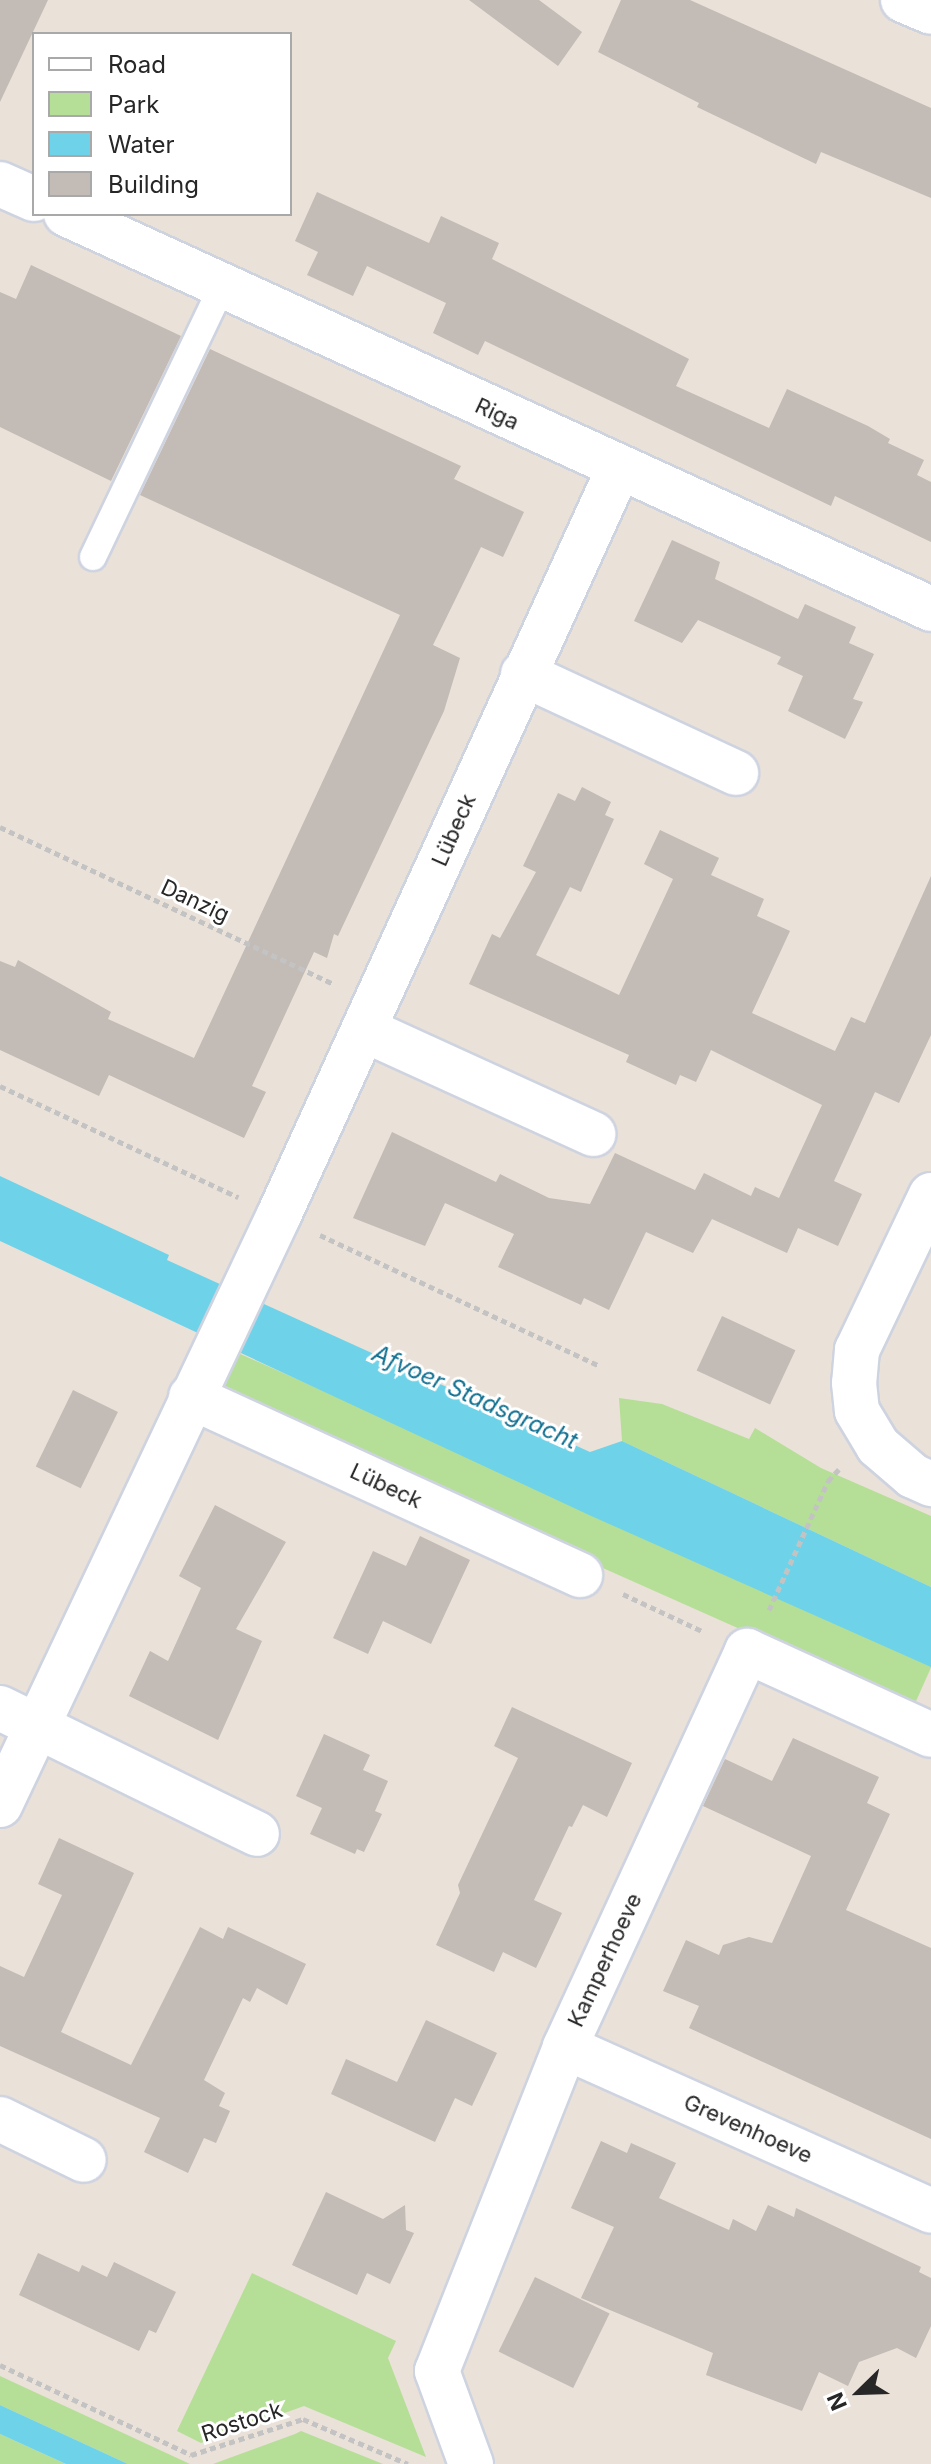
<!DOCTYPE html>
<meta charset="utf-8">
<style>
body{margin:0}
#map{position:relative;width:931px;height:2464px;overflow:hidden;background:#eae1d9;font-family:Inter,sans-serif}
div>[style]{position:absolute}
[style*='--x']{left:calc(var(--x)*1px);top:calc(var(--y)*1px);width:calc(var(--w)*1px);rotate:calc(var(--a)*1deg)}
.green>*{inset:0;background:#b5df97;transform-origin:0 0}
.water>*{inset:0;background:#6ed3e9}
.building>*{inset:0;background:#c2bbb6;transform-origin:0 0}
.path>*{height:5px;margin-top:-2.5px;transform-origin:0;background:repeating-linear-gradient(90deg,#c3c3c3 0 6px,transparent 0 10px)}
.roads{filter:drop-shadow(2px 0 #ced3e0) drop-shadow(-2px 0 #ced3e0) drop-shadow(0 2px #ced3e0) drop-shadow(0 -2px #ced3e0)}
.service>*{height:26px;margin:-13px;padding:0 13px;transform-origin:13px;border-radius:13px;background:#fff}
.minor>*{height:44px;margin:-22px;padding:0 22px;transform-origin:22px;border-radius:22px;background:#fff}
span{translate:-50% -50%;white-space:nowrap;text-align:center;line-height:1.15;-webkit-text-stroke:6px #fff;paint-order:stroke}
.street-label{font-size:22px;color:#272727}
.water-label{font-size:24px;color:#127091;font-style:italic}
.legend{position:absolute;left:32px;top:32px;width:260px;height:184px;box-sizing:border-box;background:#fff;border:2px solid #a9a9a9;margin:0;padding:10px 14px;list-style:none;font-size:24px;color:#272727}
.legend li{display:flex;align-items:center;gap:16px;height:40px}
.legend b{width:40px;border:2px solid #a9a9a9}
.north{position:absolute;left:819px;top:2352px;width:80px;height:80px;-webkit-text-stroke:6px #fff;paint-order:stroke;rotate:247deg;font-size:22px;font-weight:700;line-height:32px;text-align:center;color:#272727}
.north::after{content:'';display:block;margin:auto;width:28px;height:36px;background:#272727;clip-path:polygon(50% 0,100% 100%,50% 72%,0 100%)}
</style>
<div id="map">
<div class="green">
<i style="left:238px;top:1353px;width:761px;height:48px;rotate:24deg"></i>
<i style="clip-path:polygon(619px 1398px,662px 1404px,749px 1439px,755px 1428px,821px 1468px,931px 1516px,931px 1587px,622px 1441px)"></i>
<i style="clip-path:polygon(252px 2273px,396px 2341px,388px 2358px,426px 2457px,304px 2406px,201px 2443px,177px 2431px)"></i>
<i style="clip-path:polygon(0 2376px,190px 2464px,128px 2464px,0 2405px)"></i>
<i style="clip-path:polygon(301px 2431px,383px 2464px,213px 2464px,295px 2434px)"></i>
<i style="clip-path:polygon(0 2434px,66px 2464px,0 2464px)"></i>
</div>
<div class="water">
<i style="clip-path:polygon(0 1176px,169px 1255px,167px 1260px,590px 1452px,622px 1441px,931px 1587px,931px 1667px,589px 1515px,0 1241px)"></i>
<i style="clip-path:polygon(0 2405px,128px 2464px,66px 2464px,0 2434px)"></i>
</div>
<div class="building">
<i style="clip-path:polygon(0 0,48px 0,0 102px)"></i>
<i style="clip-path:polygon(469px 0,539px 0,582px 32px,558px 66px)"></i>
<i style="clip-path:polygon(621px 0,690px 0,931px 108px,931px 198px,821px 152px,816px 164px,697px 107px,699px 103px,598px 52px)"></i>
<i style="clip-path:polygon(317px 192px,429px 243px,441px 216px,499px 243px,492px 259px,689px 359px,676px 386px,769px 428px,787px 389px,868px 426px,890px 439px,888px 443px,924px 460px,917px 475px,931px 482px,931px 542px,835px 496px,831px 506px,485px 341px,478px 355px,433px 333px,446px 303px,367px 266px,353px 296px,307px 275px,318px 252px,295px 241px)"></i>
<i style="clip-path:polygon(31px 265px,181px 336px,111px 481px,0 427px,0 292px,16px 299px)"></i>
<i style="clip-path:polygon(210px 349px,461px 466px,454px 479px,524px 512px,503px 557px,481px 547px,433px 645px,460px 658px,444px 711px,338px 936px,334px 934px,327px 958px,314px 952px,252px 1086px,266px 1092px,244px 1138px,109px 1075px,99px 1096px,0 1050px,0 961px,15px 967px,18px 960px,111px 1012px,108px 1019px,194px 1058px,400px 615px,140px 495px)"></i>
<i style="clip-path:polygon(672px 540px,720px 562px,715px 579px,798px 619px,805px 604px,856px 627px,849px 643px,874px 654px,853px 699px,863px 702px,845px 739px,788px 711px,803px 676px,777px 664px,781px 657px,698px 620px,682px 643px,634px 621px)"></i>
<i style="clip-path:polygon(582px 787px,611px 802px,605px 815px,614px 819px,581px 892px,570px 887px,536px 955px,619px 995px,673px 879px,644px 864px,660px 830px,719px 858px,711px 875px,764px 899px,757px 916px,790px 931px,752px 1013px,835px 1051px,851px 1017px,865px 1023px,931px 876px,931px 1035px,899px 1103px,875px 1092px,834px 1181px,862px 1194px,838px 1246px,798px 1228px,787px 1253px,712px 1219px,693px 1253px,646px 1232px,609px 1310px,584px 1298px,581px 1305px,498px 1267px,514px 1234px,445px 1203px,425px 1246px,353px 1218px,392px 1132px,496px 1182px,500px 1174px,549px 1198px,590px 1204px,615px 1153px,695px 1190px,704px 1173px,751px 1196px,755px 1187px,779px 1198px,822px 1105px,711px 1050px,696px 1082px,680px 1075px,676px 1085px,626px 1062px,629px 1055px,469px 984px,492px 934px,500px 938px,536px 872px,523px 866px,558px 793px,575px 801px)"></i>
<i style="left:722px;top:1316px;width:81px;height:60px;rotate:25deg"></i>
<i style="left:73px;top:1390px;width:50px;height:85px;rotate:26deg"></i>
<i style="clip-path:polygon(215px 1505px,286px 1542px,236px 1629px,262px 1641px,218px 1740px,129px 1696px,150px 1651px,168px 1661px,201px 1588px,179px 1576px)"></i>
<i style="clip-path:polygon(420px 1536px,470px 1560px,431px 1644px,383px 1621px,368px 1654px,333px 1638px,373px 1551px,406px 1566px)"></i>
<i style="clip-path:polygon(512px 1707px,632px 1763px,607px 1817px,583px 1805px,572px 1827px,569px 1826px,534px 1900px,562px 1913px,536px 1968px,503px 1952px,494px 1972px,436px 1945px,460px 1893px,458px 1885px,518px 1758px,494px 1746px)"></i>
<i style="clip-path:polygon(324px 1734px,370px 1755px,363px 1770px,388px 1781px,375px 1811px,382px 1814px,364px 1852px,357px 1849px,355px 1854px,310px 1834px,322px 1808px,296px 1796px)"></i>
<i style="clip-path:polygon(793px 1738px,879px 1777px,867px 1803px,890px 1814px,846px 1910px,931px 1948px,931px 2139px,689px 2028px,699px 2006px,663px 1991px,686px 1940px,719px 1955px,723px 1945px,749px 1937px,772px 1943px,811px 1856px,703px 1806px,725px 1759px,772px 1781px)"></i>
<i style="clip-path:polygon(59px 1838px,134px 1873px,61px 2032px,131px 2065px,200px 1927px,223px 1939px,228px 1927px,306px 1964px,287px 2005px,257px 1988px,250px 2002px,243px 1998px,204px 2080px,225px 2093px,219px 2106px,230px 2111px,216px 2143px,204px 2138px,188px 2173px,144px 2152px,160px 2118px,0 2046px,0 1966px,24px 1977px,62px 1895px,38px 1884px)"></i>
<i style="clip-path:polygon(426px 2020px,497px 2053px,472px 2106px,455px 2098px,435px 2142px,331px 2094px,346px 2059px,397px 2082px)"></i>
<i style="clip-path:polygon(601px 2141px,627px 2153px,631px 2143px,676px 2163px,659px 2198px,729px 2230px,733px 2219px,756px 2231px,768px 2205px,794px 2217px,796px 2208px,921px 2267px,919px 2272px,931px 2278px,931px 2326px,916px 2358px,897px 2348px,859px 2362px,848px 2386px,819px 2372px,802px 2411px,706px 2375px,713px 2353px,581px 2298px,614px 2227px,571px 2208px)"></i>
<i style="clip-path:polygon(326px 2192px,383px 2219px,405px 2205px,406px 2230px,414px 2233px,390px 2284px,367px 2273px,357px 2295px,292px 2265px)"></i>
<i style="clip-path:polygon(38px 2253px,79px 2272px,82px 2265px,107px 2277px,114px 2262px,176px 2292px,156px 2333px,149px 2330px,139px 2351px,19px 2295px)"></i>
<i style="left:535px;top:2277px;width:83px;height:83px;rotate:26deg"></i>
</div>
<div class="path">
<i style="--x:0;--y:827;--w:367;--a:25.2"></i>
<i style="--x:0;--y:1086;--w:263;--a:25"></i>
<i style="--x:320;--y:1235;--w:309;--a:25.1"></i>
<i style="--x:623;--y:1594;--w:89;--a:25.1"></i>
<i style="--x:769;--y:1610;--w:142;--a:-65.4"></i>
<i style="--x:828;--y:1481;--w:16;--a:-47"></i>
<i style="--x:0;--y:2365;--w:211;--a:25.2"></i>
<i style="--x:191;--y:2455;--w:118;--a:-17.8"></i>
<i style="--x:303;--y:2419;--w:114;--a:23.2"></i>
</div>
<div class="roads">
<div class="service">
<i style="--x:93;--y:557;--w:300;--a:-64.5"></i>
</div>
<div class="minor">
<i style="--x:903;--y:0;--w:30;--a:23"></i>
<i style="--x:0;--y:184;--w:37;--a:24"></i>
<i style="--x:66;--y:214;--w:951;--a:24.54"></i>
<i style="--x:523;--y:674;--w:235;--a:24.9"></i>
<i style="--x:365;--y:1030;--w:251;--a:24.5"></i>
<i style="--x:931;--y:1195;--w:172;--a:115.5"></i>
<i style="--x:857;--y:1350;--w:33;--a:95"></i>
<i style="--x:854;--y:1383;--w:28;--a:84"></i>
<i style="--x:857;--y:1411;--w:41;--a:59"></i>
<i style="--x:878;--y:1446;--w:46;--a:40.6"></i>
<i style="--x:913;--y:1476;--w:20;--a:24"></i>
<i style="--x:191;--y:1397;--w:428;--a:24.6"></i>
<i style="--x:0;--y:1708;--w:286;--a:26.1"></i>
<i style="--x:0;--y:1805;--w:653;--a:-64.69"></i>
<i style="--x:279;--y:1215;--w:819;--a:-65.53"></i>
<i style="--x:565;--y:2047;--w:401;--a:24.1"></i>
<i style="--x:0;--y:2119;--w:93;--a:26"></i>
<i style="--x:471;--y:2464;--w:99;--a:-110.1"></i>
<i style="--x:437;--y:2371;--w:348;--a:-68.4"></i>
<i style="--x:565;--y:2047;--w:436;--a:-65.3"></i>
<i style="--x:747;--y:1651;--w:202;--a:24.5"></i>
</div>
</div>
<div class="street-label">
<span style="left:497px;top:414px;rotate:25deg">Riga</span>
<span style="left:454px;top:830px;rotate:-66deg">Lübeck</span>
<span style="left:195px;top:901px;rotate:25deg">Danzig</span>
<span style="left:386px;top:1486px;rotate:25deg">Lübeck</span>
<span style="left:605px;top:1960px;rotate:-65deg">Kamperhoeve</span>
<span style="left:748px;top:2129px;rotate:24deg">Grevenhoeve</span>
<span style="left:242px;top:2422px;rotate:-18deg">Rostock</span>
</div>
<div class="water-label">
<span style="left:475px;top:1397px;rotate:24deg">Afvoer Stadsgracht</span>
</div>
<ul class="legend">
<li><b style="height:10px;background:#fff"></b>Road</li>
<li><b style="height:22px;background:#b5df97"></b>Park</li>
<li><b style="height:22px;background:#6ed3e9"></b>Water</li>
<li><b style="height:22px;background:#c2bbb6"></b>Building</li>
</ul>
<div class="north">N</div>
</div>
